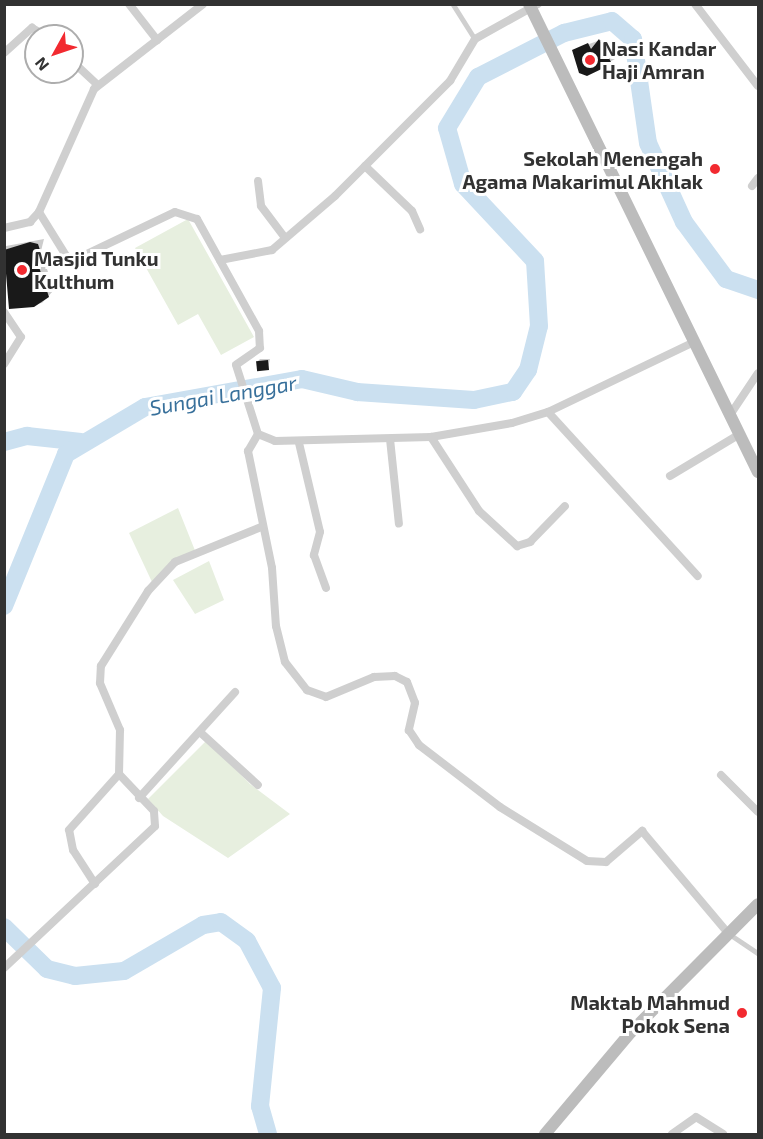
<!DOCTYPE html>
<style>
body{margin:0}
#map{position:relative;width:763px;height:1139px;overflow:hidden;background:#fff;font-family:"Exo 2",sans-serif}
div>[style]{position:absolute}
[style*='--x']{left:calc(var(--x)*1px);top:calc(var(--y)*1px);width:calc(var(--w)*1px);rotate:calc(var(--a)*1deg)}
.green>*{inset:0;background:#e7efdf}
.shadow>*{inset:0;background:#0003}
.river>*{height:18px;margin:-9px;padding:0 9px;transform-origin:9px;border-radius:9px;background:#cbe0f0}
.building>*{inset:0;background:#191919;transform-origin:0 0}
.service>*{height:4.5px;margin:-2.25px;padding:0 2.25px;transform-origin:2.25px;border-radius:2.25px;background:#cfcfcf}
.minor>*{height:8px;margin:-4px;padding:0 4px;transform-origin:4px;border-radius:4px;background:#cfcfcf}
.secondary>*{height:12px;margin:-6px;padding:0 6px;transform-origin:6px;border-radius:6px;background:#bcbcbc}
.dots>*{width:16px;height:16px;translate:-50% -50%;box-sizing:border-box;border:3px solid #fff;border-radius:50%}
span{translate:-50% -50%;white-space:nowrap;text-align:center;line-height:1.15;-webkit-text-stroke:6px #fff;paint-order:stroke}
.poi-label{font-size:20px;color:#323232;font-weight:700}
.left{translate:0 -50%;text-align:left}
.right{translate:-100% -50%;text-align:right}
.water-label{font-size:21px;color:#38709b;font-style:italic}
.frame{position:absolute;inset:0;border:6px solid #323232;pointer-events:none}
.north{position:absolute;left:24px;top:24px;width:60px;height:60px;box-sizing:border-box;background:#fff;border:2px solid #adadad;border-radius:50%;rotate:230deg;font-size:16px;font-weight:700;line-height:24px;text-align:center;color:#323232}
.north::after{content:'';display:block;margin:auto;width:21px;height:27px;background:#f22a30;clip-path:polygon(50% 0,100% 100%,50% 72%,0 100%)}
</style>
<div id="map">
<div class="green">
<i style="clip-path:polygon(188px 219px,254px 337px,221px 355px,198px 314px,178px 325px,135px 248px)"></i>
<i style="clip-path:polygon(178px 508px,196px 553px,152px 582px,129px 533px)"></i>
<i style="clip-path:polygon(209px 561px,224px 600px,195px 614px,173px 580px)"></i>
<i style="clip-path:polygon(207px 740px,250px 784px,290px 814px,228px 858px,163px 816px,148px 799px)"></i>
</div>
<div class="shadow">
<i style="clip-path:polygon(600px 40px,607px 40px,615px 59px,587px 74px,573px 50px)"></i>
<i style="clip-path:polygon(44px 239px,41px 251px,54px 290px,42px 303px,10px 308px,4px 241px,6px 246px)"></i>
<i style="clip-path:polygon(270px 359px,268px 368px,258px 361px,260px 359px)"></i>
</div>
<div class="river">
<i style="--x:4;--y:442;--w:24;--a:-15"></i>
<i style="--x:27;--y:436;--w:54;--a:6.3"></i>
<i style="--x:4;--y:606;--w:164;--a:-67.8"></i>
<i style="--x:66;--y:454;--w:92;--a:-30.7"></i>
<i style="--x:145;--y:407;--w:159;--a:-10.1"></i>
<i style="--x:302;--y:379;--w:57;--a:13.3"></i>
<i style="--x:357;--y:392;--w:117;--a:3.9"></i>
<i style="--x:474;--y:400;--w:40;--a:-12"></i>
<i style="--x:513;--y:392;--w:27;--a:-56"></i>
<i style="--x:528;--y:370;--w:45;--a:-76"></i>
<i style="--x:539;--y:326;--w:65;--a:-93.5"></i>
<i style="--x:535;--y:261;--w:105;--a:-133.1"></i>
<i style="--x:463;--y:184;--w:58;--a:-105.9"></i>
<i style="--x:447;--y:128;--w:60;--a:-58.7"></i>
<i style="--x:478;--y:77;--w:97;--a:-27.1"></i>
<i style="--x:564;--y:33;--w:49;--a:-14"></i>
<i style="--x:612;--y:21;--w:28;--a:41"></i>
<i style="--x:633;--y:39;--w:105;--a:81.8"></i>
<i style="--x:648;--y:143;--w:87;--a:65.5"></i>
<i style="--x:684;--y:222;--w:71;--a:53.6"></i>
<i style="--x:726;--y:279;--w:34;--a:19"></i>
<i style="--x:4;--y:927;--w:60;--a:44.3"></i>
<i style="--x:47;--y:969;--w:29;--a:14"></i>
<i style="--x:75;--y:976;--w:49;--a:-5.8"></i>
<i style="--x:124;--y:971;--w:91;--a:-30.2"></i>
<i style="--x:203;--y:925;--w:18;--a:-9"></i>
<i style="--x:221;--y:922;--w:32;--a:36"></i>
<i style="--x:247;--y:941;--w:53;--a:62"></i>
<i style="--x:272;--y:988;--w:119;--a:95.8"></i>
<i style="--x:260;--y:1106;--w:29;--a:74"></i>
</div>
<div class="building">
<i style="clip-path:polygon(599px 39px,612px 64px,587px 76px,579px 73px,572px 50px,588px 43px,591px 49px)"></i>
<i style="clip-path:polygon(30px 242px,38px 244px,41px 253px,35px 255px,49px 297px,34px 307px,9px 309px,4px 250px)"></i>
<i style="left:268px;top:360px;width:10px;height:12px;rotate:84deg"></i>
</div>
<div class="service">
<i style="--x:453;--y:4;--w:41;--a:57.8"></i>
<i style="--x:731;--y:935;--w:32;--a:34"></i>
</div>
<div class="minor">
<i style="--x:129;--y:4;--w:46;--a:52.1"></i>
<i style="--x:695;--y:4;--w:103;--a:52.5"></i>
<i style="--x:4;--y:53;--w:38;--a:-42"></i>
<i style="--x:32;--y:28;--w:16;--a:30"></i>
<i style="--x:72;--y:61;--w:35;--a:43"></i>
<i style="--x:365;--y:166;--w:65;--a:43.8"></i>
<i style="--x:412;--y:211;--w:20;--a:66"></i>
<i style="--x:258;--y:181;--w:25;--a:83"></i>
<i style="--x:261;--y:206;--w:39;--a:53"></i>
<i style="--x:752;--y:186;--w:10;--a:-53"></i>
<i style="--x:39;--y:212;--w:59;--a:58.2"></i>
<i style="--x:70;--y:262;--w:116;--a:-25.5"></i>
<i style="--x:175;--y:212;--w:23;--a:18"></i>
<i style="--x:197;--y:219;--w:128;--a:61"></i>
<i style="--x:259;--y:331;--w:17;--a:87"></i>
<i style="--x:260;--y:348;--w:29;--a:145"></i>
<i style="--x:236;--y:365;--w:72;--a:72.3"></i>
<i style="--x:258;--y:434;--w:18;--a:22"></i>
<i style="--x:275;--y:441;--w:156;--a:-1.5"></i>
<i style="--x:431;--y:437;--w:82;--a:-9.8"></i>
<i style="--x:512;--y:423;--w:38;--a:-17"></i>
<i style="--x:548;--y:412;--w:162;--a:-25.6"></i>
<i style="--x:4;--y:228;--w:27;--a:-13"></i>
<i style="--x:30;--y:222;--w:13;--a:-48"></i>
<i style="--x:39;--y:212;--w:135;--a:-65.9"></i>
<i style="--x:94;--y:89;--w:138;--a:-37.9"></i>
<i style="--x:220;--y:260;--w:53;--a:-10.9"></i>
<i style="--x:272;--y:250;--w:83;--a:-40.6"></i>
<i style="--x:335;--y:196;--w:163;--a:-45"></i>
<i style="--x:450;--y:81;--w:49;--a:-59.2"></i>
<i style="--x:475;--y:39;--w:72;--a:-29.1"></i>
<i style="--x:4;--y:312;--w:30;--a:56"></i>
<i style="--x:21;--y:337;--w:32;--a:122"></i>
<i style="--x:548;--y:412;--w:222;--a:47.6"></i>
<i style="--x:730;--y:415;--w:50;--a:-56.3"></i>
<i style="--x:258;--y:434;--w:20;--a:120"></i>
<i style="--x:248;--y:451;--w:119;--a:78.4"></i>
<i style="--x:272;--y:568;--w:58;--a:86.1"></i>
<i style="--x:276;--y:626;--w:37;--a:76"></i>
<i style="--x:285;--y:662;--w:36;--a:52"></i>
<i style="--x:307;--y:690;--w:20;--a:20"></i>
<i style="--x:326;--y:697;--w:52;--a:-22.6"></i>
<i style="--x:374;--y:677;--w:21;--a:-3"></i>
<i style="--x:395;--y:676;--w:13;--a:27"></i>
<i style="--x:407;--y:682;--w:22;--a:69"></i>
<i style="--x:415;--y:703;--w:28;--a:103"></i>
<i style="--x:409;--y:730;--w:18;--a:56"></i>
<i style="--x:419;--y:745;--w:102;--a:37.4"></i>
<i style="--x:500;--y:807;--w:102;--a:31.8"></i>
<i style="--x:587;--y:861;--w:19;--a:3"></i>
<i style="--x:606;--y:862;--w:48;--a:-40.7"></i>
<i style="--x:642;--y:831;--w:133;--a:49.9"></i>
<i style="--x:431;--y:437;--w:88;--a:57"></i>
<i style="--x:479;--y:511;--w:52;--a:42.6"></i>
<i style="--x:517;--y:546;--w:14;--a:-17"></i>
<i style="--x:530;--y:542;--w:50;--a:-45.8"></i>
<i style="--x:390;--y:439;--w:85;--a:84"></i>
<i style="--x:299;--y:443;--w:91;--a:76.7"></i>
<i style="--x:320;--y:532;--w:24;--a:105"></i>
<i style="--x:314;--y:555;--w:35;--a:70"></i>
<i style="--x:670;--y:476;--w:82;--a:-31"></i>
<i style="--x:201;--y:733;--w:77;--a:42.4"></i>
<i style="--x:721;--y:775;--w:52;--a:45"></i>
<i style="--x:139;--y:798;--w:143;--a:-47.8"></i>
<i style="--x:95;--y:884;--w:40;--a:-122.9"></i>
<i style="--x:73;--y:850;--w:20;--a:-101"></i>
<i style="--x:69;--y:830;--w:75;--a:-48.2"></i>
<i style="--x:4;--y:968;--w:207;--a:-43.2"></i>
<i style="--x:155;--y:826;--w:15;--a:-94"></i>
<i style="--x:154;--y:811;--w:51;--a:-133.4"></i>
<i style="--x:119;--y:774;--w:44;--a:-88.7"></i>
<i style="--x:120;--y:730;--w:51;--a:-113.1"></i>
<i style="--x:100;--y:683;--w:17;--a:-87"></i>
<i style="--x:101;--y:666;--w:89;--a:-57.9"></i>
<i style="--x:148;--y:591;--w:40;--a:-47"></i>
<i style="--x:175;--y:562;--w:93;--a:-22.1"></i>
<i style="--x:672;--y:1134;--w:29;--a:-35"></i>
<i style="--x:696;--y:1117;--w:32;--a:32"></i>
</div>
<div class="secondary">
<i style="--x:529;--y:4;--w:521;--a:63.93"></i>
<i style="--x:545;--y:1134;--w:133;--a:-49.9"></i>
<i style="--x:631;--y:1032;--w:180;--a:-45.2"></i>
</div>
<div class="dots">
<i style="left:590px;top:60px;background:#f22a30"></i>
<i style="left:715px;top:169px;background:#f22a30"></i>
<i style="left:22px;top:270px;background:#f22a30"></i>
<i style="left:742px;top:1013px;background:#f22a30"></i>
</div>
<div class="poi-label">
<span class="left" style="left:602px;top:60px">Nasi Kandar<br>Haji Amran</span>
<span class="right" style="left:703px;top:170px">Sekolah Menengah<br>Agama Makarimul Akhlak</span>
<span class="left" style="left:34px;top:270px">Masjid Tunku<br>Kulthum</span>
<span class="right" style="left:730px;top:1014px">Maktab Mahmud<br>Pokok Sena</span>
</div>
<div class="water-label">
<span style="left:223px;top:395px;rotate:-10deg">Sungai Langgar</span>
</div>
<div class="frame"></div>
<div class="north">N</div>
</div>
